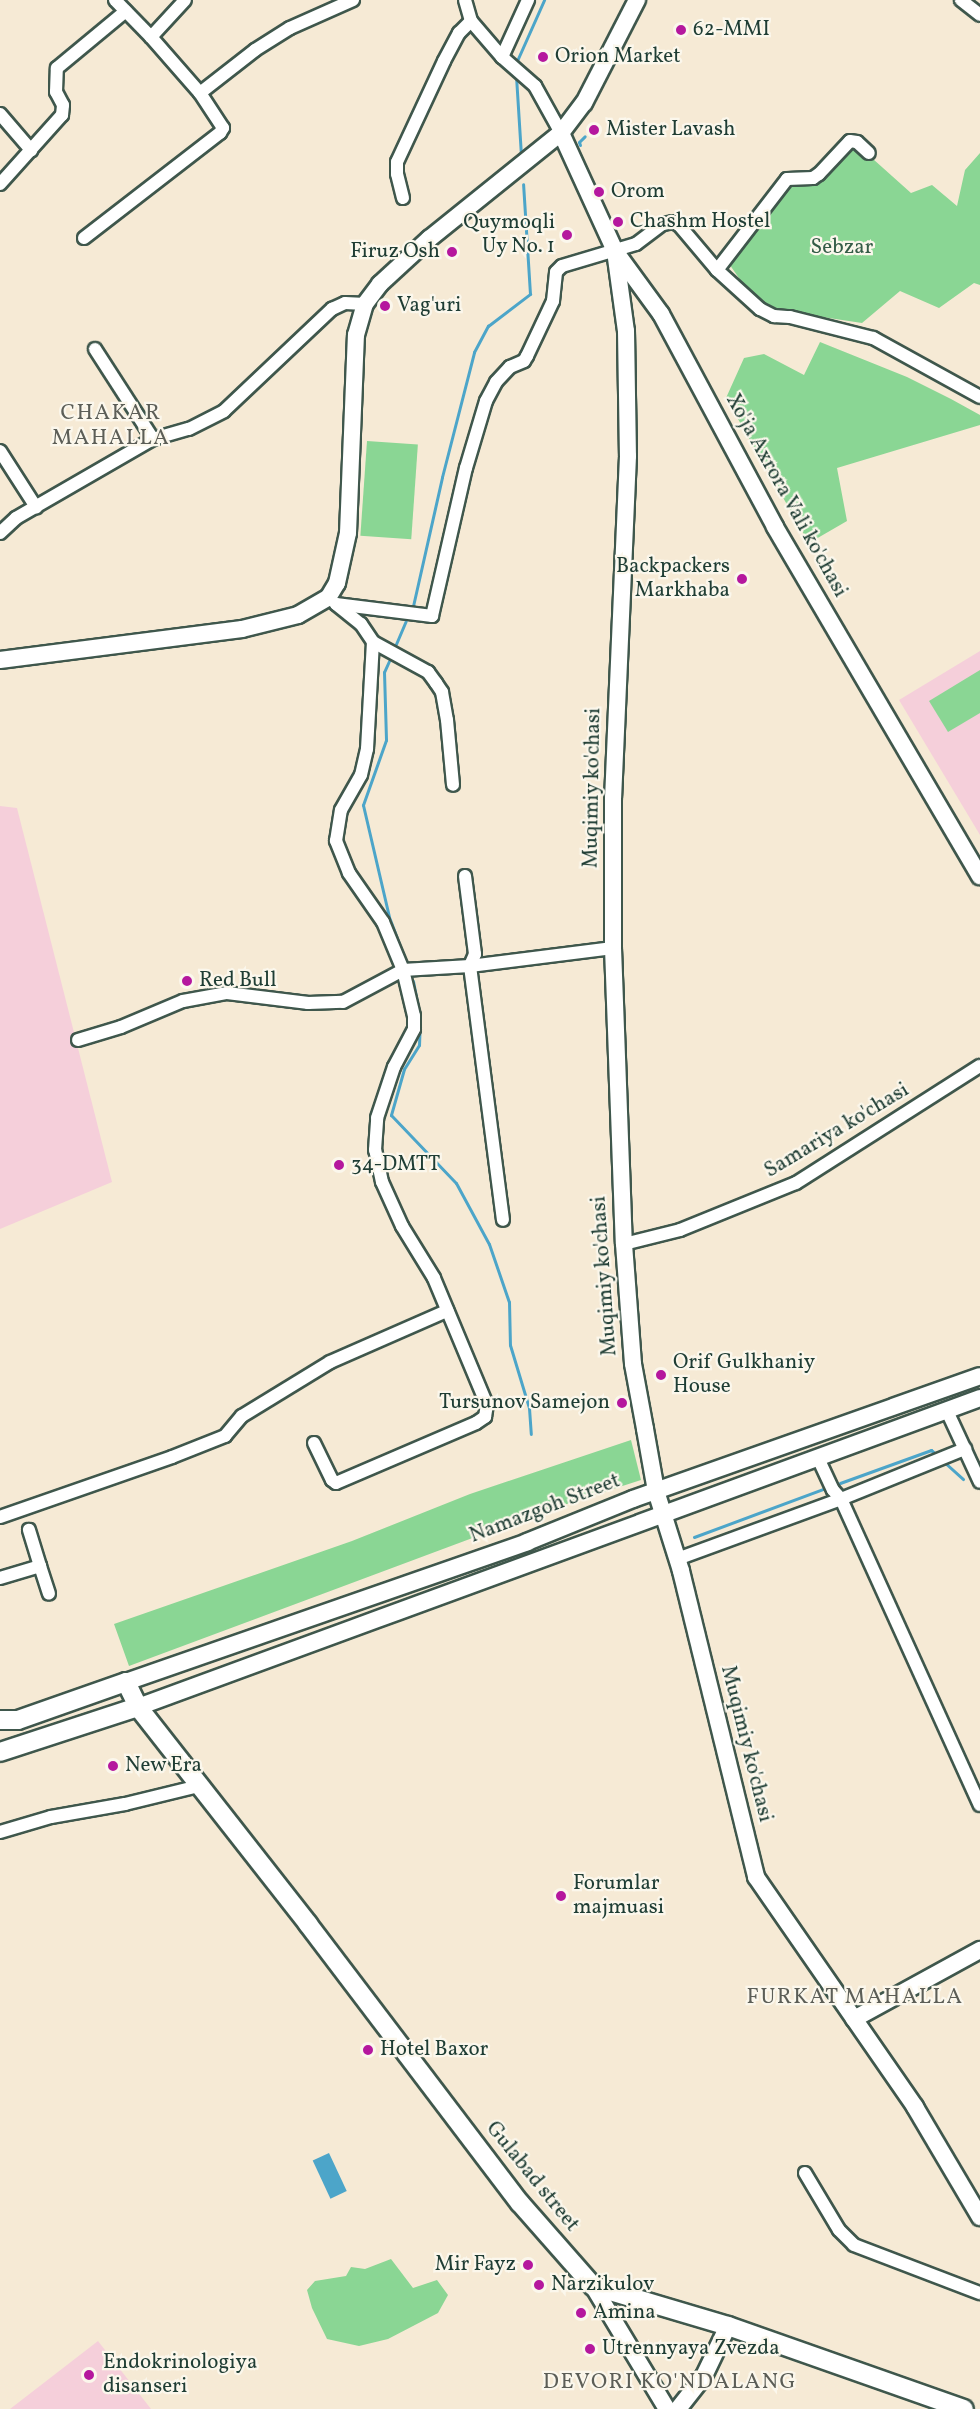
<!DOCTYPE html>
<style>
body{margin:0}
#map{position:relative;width:980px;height:2409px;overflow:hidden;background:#f6ead5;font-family:Vollkorn,serif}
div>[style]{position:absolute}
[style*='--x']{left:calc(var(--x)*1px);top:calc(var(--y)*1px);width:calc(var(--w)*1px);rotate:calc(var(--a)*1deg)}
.built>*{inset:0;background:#f5cfda}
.green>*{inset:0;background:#8ad694;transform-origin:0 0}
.water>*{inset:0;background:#4ca5c9;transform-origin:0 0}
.stream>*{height:3px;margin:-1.5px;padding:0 1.5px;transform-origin:1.5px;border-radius:1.5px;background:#4ca5c9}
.roads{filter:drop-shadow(2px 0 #3f574c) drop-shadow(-2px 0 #3f574c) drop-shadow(0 2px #3f574c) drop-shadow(0 -2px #3f574c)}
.street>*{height:12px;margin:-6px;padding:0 6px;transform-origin:6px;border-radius:6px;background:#fff}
.secondary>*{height:16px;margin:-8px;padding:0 8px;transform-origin:8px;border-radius:8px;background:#fff}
.primary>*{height:18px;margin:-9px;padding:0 9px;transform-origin:9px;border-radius:9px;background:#fff}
.dots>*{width:16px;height:16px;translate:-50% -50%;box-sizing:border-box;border:3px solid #fbf7ec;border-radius:50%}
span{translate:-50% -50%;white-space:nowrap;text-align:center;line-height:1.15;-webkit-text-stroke:4.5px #fbf7ec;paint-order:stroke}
.poi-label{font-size:21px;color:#1f3d34}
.left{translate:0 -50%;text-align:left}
.right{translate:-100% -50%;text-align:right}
.park-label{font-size:21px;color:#345c47}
.street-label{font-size:21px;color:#1f3d34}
.neighbourhood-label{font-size:22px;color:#5c5e57;letter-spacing:1.5px}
</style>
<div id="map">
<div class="built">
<i style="clip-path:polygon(980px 651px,980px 835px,899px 700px)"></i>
<i style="clip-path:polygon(0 806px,17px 808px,112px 1182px,0 1229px)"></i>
<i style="clip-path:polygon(98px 2341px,151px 2409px,10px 2409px)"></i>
</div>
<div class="green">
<i style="clip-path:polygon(854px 142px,911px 193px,932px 185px,957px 206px,965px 170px,980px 153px,980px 285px,974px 283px,939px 308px,900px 291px,862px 323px,769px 309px,748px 291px,725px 258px,784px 180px,821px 181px)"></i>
<i style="clip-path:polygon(820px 342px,907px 377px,951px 399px,980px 415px,980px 425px,837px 468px,847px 521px,809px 543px,726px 398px,744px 358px,764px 354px,804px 375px)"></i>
<i style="left:367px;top:441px;width:51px;height:95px;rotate:4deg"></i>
<i style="clip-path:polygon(980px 670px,980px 713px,948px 732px,929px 701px)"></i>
<i style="clip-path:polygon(631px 1440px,641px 1480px,545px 1511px,129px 1666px,114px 1624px,352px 1541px,470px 1494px)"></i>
<i style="clip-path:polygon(391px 2259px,413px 2288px,437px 2280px,448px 2295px,438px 2313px,388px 2339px,359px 2346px,327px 2339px,312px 2308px,307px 2290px,315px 2281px,346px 2276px,351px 2267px,365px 2269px)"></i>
</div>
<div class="water">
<i style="left:329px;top:2153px;width:42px;height:18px;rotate:65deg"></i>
</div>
<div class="stream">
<i style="--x:516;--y:63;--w:69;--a:-66"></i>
<i style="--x:516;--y:76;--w:79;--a:86.4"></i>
<i style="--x:580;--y:145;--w:3;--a:-108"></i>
<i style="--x:579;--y:142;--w:8;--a:-45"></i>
<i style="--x:413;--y:606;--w:132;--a:-77.3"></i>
<i style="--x:442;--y:477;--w:129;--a:-75.6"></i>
<i style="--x:474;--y:352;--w:30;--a:-62"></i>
<i style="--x:488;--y:326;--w:53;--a:-37.3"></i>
<i style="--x:530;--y:294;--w:110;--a:-93.6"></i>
<i style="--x:396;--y:644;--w:25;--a:-67"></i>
<i style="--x:389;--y:661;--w:12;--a:114"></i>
<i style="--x:384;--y:672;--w:68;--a:88.3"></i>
<i style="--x:386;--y:740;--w:69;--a:109.5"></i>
<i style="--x:363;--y:805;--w:115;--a:76.9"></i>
<i style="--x:389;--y:917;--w:48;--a:69.3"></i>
<i style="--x:413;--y:981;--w:26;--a:79"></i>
<i style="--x:420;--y:1017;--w:28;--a:92"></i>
<i style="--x:419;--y:1045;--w:28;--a:122"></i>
<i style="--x:404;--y:1069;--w:48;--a:105.8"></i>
<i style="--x:391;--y:1115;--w:94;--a:46.3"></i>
<i style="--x:456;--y:1183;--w:69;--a:61.6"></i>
<i style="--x:489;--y:1244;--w:61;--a:71"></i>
<i style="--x:509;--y:1302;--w:43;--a:88.7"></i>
<i style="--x:510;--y:1345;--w:66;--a:73.2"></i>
<i style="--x:529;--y:1408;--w:26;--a:86"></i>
<i style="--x:943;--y:1461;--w:27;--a:42"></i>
<i style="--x:840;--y:1483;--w:97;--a:-19.9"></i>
<i style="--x:931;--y:1450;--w:9;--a:41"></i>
<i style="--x:694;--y:1537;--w:138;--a:-20.4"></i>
</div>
<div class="roads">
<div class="street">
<i style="--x:115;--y:0;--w:52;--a:45.8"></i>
<i style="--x:151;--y:37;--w:74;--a:48.8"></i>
<i style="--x:200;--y:93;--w:70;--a:-38"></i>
<i style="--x:255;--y:50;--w:41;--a:-32.2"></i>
<i style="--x:290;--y:28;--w:69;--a:-24"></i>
<i style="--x:465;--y:0;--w:22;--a:74"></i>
<i style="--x:471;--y:21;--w:48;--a:49.3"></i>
<i style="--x:502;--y:57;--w:44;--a:41.3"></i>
<i style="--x:535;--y:86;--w:54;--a:61"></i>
<i style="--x:961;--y:0;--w:24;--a:38"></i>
<i style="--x:151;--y:37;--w:50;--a:-47.4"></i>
<i style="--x:502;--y:57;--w:63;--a:-65.5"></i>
<i style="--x:0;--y:114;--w:48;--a:49.3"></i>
<i style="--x:0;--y:184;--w:93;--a:-48.1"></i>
<i style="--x:62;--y:115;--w:10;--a:-84"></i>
<i style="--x:63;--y:105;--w:15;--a:-118"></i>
<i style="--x:56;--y:92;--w:24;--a:-88"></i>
<i style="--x:57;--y:68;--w:89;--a:-39.6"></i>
<i style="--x:403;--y:198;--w:25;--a:-104"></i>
<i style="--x:397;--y:174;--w:12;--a:-90"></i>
<i style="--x:397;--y:162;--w:111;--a:-65"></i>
<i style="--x:444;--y:61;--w:32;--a:-62"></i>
<i style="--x:459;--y:33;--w:17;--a:-45"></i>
<i style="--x:84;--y:238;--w:172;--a:-37.7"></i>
<i style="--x:220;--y:133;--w:6;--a:-59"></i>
<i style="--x:223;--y:128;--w:42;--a:-123.3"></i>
<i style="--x:717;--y:270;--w:115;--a:-52.4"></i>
<i style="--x:787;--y:179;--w:26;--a:-2"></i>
<i style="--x:813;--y:178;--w:7;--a:-34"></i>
<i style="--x:819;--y:174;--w:45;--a:-46.8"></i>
<i style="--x:850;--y:141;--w:7;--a:8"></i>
<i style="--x:857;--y:142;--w:16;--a:43"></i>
<i style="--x:95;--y:349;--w:107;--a:57.2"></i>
<i style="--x:0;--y:451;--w:67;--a:57.3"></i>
<i style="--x:0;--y:533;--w:22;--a:-43"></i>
<i style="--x:16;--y:518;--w:158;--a:-30"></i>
<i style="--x:153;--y:439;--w:37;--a:-16"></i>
<i style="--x:189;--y:429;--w:39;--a:-27"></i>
<i style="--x:224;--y:411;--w:149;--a:-43.4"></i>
<i style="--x:332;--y:309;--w:14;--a:-25"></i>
<i style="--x:345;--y:303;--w:20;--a:3"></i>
<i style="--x:336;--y:604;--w:97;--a:7.1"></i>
<i style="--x:432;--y:616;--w:152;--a:-77.1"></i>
<i style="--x:466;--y:468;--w:70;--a:-73.4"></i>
<i style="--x:486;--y:401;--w:21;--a:-62"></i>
<i style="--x:496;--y:382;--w:21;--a:-47"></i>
<i style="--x:510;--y:367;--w:15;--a:-23"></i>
<i style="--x:524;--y:361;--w:6;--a:-59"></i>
<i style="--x:527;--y:356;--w:61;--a:-64.7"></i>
<i style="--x:553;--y:301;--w:29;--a:-84"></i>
<i style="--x:556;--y:272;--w:8;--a:-45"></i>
<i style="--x:562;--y:266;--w:77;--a:-16.6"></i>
<i style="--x:636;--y:244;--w:34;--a:-37"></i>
<i style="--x:663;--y:224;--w:10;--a:-11"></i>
<i style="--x:673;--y:222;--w:7;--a:27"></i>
<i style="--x:679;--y:225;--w:59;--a:49.8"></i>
<i style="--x:717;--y:270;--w:58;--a:42.2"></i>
<i style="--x:760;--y:309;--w:16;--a:27"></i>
<i style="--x:774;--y:316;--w:16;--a:4"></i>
<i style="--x:790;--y:317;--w:86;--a:14.2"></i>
<i style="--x:873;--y:338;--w:122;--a:28.9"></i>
<i style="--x:336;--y:604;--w:32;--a:39"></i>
<i style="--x:361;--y:624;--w:22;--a:56"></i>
<i style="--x:373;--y:642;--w:63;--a:28.6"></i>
<i style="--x:428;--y:672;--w:14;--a:54"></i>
<i style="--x:436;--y:683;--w:11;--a:56"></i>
<i style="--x:442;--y:692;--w:28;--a:80"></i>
<i style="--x:447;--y:720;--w:65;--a:84.7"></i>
<i style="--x:465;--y:876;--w:79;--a:82.7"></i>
<i style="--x:475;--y:954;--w:13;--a:113"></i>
<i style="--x:470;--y:966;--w:256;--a:82.6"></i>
<i style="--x:78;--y:1040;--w:45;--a:-16.8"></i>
<i style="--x:121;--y:1027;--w:67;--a:-22.8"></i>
<i style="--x:183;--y:1001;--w:45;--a:-10.3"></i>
<i style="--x:227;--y:993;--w:82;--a:7"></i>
<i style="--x:308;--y:1003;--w:35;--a:-2"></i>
<i style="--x:343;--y:1002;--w:68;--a:-28.1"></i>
<i style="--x:403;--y:970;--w:67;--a:-3.4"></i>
<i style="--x:470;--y:966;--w:144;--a:-7.2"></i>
<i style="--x:624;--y:1244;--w:58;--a:-14"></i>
<i style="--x:680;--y:1230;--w:125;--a:-22.1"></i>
<i style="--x:796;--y:1183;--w:218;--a:-32.5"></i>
<i style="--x:947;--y:1411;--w:78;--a:65.1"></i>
<i style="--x:314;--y:1443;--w:41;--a:64.1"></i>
<i style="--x:332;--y:1480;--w:5;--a:37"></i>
<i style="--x:336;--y:1483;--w:152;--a:-23.2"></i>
<i style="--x:476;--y:1423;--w:11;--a:-34"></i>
<i style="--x:485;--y:1417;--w:12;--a:-81"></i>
<i style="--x:487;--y:1405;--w:138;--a:-112.7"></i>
<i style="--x:434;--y:1278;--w:61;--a:-121.6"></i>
<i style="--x:402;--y:1226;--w:48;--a:-114.4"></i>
<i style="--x:382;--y:1182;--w:33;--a:-102"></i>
<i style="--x:375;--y:1150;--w:32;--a:-86"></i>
<i style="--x:377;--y:1118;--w:54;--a:-71.6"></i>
<i style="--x:394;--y:1067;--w:43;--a:-62.2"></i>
<i style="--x:414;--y:1029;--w:13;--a:-90"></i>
<i style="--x:414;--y:1016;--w:47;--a:-103.4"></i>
<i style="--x:403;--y:970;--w:52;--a:-112.6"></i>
<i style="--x:383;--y:922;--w:60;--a:-124.8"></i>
<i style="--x:349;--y:873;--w:35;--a:-112"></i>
<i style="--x:336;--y:841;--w:31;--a:-81"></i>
<i style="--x:341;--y:810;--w:40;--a:-60.3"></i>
<i style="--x:361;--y:775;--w:27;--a:-77"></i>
<i style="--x:367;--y:749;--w:107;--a:-86.8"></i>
<i style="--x:818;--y:1458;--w:35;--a:65"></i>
<i style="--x:833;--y:1490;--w:12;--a:48"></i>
<i style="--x:841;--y:1499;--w:336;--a:65.6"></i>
<i style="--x:0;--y:1517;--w:182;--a:-19.2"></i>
<i style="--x:172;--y:1457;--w:57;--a:-21.6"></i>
<i style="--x:225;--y:1436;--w:26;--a:-50"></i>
<i style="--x:242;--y:1416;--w:103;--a:-31.5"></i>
<i style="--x:330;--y:1362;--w:128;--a:-23.6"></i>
<i style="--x:677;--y:1559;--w:175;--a:-20.1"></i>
<i style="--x:841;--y:1499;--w:134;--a:-22"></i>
<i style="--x:40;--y:1566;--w:29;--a:72"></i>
<i style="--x:0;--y:1578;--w:42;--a:-16.7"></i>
<i style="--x:40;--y:1566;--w:38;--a:-107"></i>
<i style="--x:0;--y:1832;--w:53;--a:-16.4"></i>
<i style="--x:51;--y:1817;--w:75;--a:-10"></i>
<i style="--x:125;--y:1804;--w:76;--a:-13.7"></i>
<i style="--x:805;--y:2173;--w:66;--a:59.2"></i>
<i style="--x:839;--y:2230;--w:21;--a:45"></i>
<i style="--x:854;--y:2245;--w:135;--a:20.9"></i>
</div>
<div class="secondary">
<i style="--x:561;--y:133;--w:130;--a:65.4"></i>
<i style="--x:615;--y:251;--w:78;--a:53.9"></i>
<i style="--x:661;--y:314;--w:242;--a:61.8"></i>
<i style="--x:775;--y:527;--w:405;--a:59.6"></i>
<i style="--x:615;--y:251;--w:81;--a:82.2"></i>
<i style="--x:626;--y:331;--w:125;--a:89.1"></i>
<i style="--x:628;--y:456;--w:342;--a:92.5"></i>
<i style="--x:613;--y:798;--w:150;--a:90"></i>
<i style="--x:613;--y:948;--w:296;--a:87.9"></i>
<i style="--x:624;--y:1244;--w:120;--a:85.7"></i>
<i style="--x:633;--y:1364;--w:66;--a:79.5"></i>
<i style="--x:645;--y:1429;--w:63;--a:79.9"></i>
<i style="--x:656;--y:1491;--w:84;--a:72.6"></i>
<i style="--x:681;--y:1571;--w:315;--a:76.2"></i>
<i style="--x:756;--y:1877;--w:280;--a:55.3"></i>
<i style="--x:915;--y:2107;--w:128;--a:59.4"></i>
<i style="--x:0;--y:660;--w:244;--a:-7.3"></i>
<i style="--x:242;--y:629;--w:58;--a:-14"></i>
<i style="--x:298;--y:615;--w:34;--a:-30"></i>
<i style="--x:328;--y:598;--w:17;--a:-59"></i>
<i style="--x:337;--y:583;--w:51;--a:-77.6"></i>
<i style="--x:348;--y:533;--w:198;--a:-87.7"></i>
<i style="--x:356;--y:335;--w:32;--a:-74"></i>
<i style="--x:365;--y:304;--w:25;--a:-53"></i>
<i style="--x:380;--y:284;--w:67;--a:-42.6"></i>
<i style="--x:429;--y:239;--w:169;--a:-38.8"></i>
<i style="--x:561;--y:133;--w:38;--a:-53"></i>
<i style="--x:584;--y:103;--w:116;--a:-62.8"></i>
<i style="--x:126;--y:1682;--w:425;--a:-19.2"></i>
<i style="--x:527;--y:1542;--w:114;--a:-22.1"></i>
<i style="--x:633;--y:1499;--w:368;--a:-19.5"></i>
<i style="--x:138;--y:1707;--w:897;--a:-20.15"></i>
<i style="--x:854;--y:2019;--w:144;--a:-28.7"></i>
<i style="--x:593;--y:2286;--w:144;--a:59"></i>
<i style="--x:678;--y:2409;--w:42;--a:-51.8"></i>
<i style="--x:704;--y:2376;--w:55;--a:-64.4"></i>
</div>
<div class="primary">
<i style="--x:0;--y:1720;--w:18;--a:0"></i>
<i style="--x:18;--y:1720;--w:114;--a:-19.4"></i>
<i style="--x:126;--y:1682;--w:28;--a:64"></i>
<i style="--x:138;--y:1707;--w:276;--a:51.9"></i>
<i style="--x:308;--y:1924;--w:350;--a:52.8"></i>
<i style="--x:520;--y:2203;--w:111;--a:48.7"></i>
<i style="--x:593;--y:2286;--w:141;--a:16.5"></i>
<i style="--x:728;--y:2326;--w:250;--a:19.4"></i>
<i style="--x:0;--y:1752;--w:145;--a:-18.1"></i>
</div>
</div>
<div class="dots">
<i style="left:681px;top:30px;background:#b5179e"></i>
<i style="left:543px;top:57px;background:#b5179e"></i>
<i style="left:594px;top:130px;background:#b5179e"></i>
<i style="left:599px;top:192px;background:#b5179e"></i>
<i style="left:618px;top:222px;background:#b5179e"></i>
<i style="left:567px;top:235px;background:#b5179e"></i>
<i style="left:452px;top:252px;background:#b5179e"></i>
<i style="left:385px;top:306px;background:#b5179e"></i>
<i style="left:742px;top:579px;background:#b5179e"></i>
<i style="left:187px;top:981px;background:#b5179e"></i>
<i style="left:339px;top:1165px;background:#b5179e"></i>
<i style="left:661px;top:1375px;background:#b5179e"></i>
<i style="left:622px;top:1403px;background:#b5179e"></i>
<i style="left:113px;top:1766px;background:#b5179e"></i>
<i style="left:561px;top:1896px;background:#b5179e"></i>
<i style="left:368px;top:2050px;background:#b5179e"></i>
<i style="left:528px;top:2265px;background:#b5179e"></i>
<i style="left:539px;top:2285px;background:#b5179e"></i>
<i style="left:581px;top:2313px;background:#b5179e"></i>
<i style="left:590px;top:2349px;background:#b5179e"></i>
<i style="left:89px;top:2375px;background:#b5179e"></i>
</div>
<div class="poi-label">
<span class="left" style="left:693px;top:30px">62-MMI</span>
<span class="left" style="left:555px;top:57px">Orion Market</span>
<span class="left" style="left:606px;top:130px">Mister Lavash</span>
<span class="left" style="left:611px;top:192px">Orom</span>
<span class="left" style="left:630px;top:222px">Chashm Hostel</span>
<span class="right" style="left:555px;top:235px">Quymoqli<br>Uy No. 1</span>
<span class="right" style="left:440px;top:252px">Firuz Osh</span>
<span class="left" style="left:397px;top:306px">Vag'uri</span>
<span class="right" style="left:730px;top:579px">Backpackers<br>Markhaba</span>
<span class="left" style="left:199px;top:981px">Red Bull</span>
<span class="left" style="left:351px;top:1165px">34-DMTT</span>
<span class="left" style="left:673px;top:1375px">Orif Gulkhaniy<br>House</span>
<span class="right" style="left:610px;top:1403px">Tursunov Samejon</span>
<span class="left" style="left:125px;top:1766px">New Era</span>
<span class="left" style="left:573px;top:1896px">Forumlar<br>majmuasi</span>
<span class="left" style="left:380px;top:2050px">Hotel Baxor</span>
<span class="right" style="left:516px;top:2265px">Mir Fayz</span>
<span class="left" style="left:551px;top:2285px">Narzikulov</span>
<span class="left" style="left:593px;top:2313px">Amina</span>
<span class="left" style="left:602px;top:2349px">Utrennyaya Zvezda</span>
<span class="left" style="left:103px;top:2375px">Endokrinologiya<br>disanseri</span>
</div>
<div class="park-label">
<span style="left:842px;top:248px">Sebzar</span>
</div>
<div class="street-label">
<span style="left:786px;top:496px;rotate:61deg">Xo'ja Axrora Vali ko'chasi</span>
<span style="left:593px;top:788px;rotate:-89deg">Muqimiy ko'chasi</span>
<span style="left:837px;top:1131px;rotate:-31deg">Samariya ko'chasi</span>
<span style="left:605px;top:1276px;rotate:-94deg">Muqimiy ko'chasi</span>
<span style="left:545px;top:1509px;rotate:-21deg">Namazgoh Street</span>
<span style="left:746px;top:1744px;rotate:76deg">Muqimiy ko'chasi</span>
<span style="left:532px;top:2177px;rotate:51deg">Gulabad street</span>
</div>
<div class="neighbourhood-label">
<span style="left:111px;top:426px">CHAKAR<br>MAHALLA</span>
<span style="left:855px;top:1998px">FURKAT MAHALLA</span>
<span style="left:670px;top:2383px">DEVORI KO'NDALANG</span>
</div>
</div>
